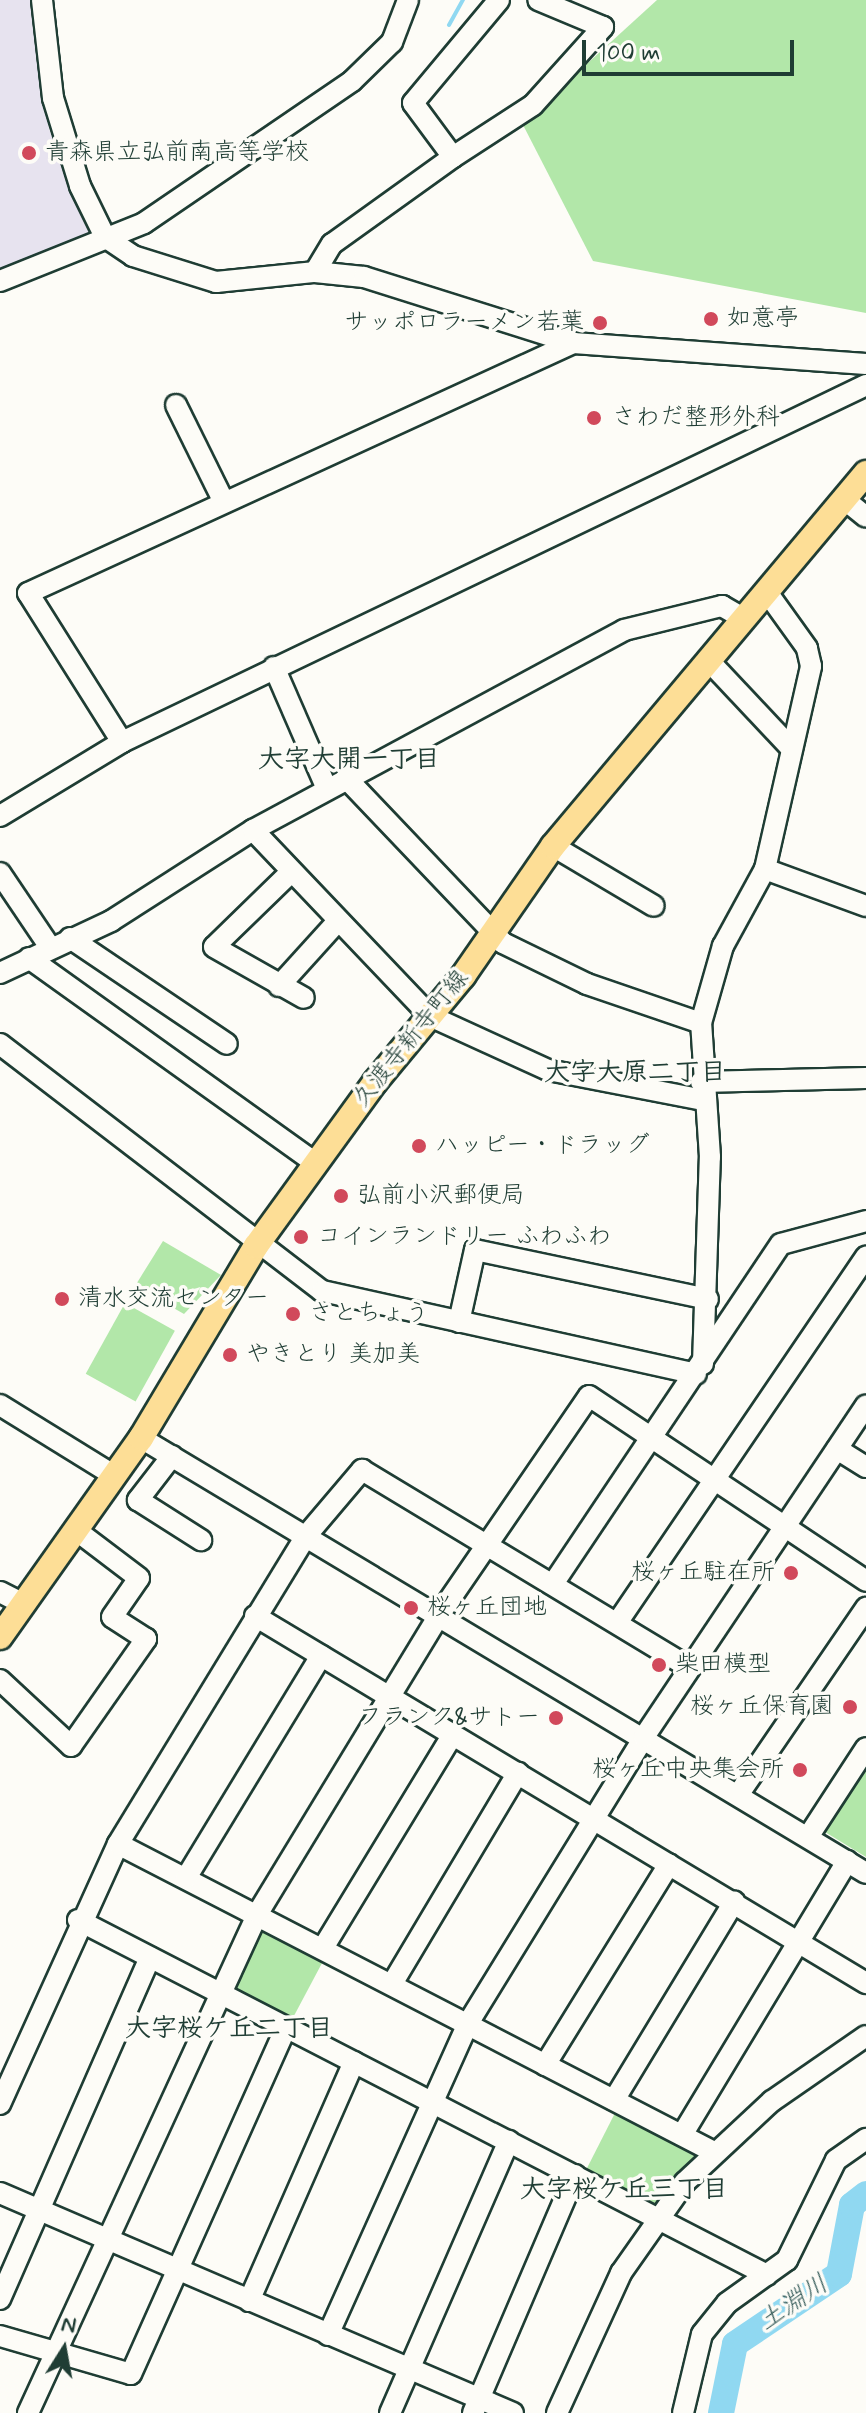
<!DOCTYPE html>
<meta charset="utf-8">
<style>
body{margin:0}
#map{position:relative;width:866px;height:2413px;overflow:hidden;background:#fdfcf7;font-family:Mynerve,"Klee One",sans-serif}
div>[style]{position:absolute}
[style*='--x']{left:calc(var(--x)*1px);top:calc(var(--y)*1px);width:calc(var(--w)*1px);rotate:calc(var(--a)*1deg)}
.built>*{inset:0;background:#e7e3ef}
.green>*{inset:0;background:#b2e7a9;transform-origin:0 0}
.stream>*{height:4px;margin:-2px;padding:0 2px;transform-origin:2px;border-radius:2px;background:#90d8f1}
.river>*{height:26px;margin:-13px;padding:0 13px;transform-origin:13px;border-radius:13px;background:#90d8f1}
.roads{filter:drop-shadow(2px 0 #1f3d34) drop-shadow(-2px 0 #1f3d34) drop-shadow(0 2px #1f3d34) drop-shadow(0 -2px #1f3d34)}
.minor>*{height:20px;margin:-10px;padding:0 10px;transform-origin:10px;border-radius:10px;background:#fdfcf7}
.major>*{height:24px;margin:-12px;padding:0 12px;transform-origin:12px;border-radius:12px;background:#fdde96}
.dots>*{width:22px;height:22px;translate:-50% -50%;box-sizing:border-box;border:4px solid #fdfcf7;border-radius:50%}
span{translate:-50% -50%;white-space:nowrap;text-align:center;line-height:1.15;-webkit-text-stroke:7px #fdfcf7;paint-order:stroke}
.poi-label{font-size:24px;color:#1f3d34}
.left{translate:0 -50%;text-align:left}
.right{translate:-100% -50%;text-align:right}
.street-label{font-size:24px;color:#1f3d34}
.neighbourhood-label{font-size:26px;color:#1f3d34;font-weight:700}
.water-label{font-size:26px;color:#365c5a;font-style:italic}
.north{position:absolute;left:24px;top:2309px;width:80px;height:80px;-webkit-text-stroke:6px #fdfcf7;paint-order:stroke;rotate:11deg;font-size:22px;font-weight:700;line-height:32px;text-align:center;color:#1f3d34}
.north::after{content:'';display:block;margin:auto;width:28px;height:36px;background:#1f3d34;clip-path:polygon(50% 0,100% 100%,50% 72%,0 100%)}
.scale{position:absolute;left:582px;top:40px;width:212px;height:36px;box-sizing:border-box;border:4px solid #1f3d34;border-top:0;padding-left:10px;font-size:24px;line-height:28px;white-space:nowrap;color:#1f3d34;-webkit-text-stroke:6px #fdfcf7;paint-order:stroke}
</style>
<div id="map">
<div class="built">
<i style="clip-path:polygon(0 0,33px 0,49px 129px,89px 233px,0 270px)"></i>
</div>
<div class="green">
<i style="clip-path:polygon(657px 0,866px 0,866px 313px,593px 261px,522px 123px)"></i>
<i style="clip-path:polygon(163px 1241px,221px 1275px,184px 1314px,135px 1286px)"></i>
<i style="left:125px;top:1303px;width:57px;height:81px;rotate:29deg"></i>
<i style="clip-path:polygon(866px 1759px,866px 1857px,820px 1829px)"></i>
<i style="left:258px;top:1928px;width:73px;height:69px;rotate:28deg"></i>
<i style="clip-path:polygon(615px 2113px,696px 2154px,655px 2204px,584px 2174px)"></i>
</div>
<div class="stream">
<i style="--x:449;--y:25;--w:29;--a:-61"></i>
</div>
<div class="river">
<i style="--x:721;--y:2413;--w:70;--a:-78.5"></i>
<i style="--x:735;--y:2344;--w:125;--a:-33.9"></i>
<i style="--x:839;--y:2274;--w:70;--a:-79.3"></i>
<i style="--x:852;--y:2205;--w:18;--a:-38"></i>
</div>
<div class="roads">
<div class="minor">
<i style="--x:42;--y:0;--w:99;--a:83.6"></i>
<i style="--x:53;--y:98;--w:92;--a:72.9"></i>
<i style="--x:80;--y:186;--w:57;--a:63.9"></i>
<i style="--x:105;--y:237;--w:34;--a:34"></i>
<i style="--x:133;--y:256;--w:87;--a:17.4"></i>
<i style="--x:216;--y:282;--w:100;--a:-5.8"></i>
<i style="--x:315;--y:272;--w:49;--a:5.8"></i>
<i style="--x:364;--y:277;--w:219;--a:17.5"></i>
<i style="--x:573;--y:343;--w:294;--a:4.1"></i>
<i style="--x:499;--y:0;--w:134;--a:129.9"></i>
<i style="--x:413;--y:103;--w:67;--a:53.5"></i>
<i style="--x:453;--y:157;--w:95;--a:-33"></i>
<i style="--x:533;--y:105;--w:105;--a:-48.1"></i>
<i style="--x:603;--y:27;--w:70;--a:-157.4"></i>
<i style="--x:315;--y:272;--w:33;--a:-59"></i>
<i style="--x:332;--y:244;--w:149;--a:-35.7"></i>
<i style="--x:0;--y:281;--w:155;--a:-21.9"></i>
<i style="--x:144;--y:223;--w:252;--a:-34.3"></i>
<i style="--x:352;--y:81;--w:56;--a:-44.3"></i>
<i style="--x:392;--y:42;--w:45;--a:-69.1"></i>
<i style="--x:176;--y:405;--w:106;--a:63.7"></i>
<i style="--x:844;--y:499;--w:28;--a:39"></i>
<i style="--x:708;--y:660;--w:122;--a:46.7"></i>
<i style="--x:274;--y:667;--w:133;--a:66.5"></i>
<i style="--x:122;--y:742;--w:176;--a:-122.2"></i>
<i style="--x:28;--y:593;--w:600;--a:-24.64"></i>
<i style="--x:346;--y:778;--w:228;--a:46.4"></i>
<i style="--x:503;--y:943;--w:93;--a:26"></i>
<i style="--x:587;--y:984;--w:120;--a:18.9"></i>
<i style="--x:0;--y:816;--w:143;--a:-31.2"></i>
<i style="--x:122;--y:742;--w:825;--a:-25.63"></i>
<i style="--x:253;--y:830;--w:257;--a:46.4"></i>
<i style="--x:430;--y:1016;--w:130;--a:24.6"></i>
<i style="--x:548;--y:1070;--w:159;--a:10.9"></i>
<i style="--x:553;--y:846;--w:117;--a:30.7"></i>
<i style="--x:765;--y:869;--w:108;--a:20.1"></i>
<i style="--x:291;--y:872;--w:107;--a:135.8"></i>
<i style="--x:214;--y:947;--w:103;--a:29.5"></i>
<i style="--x:0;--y:873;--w:89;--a:56"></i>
<i style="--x:70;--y:938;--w:189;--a:34"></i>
<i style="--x:29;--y:958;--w:352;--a:35.6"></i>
<i style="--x:0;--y:973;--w:123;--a:-25.1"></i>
<i style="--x:111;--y:921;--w:169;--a:-32.7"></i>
<i style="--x:253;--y:830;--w:421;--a:-28.3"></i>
<i style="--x:624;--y:630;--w:101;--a:-13.8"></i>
<i style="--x:722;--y:606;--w:24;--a:30"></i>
<i style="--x:279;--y:986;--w:88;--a:-47.8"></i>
<i style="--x:0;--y:1044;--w:406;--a:37.5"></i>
<i style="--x:322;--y:1291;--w:383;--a:12.5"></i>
<i style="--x:701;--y:1082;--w:165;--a:-1.4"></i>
<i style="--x:459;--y:1322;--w:74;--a:-77.5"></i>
<i style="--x:475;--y:1250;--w:238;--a:11.9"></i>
<i style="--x:703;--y:1364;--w:207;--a:-88.1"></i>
<i style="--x:710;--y:1157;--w:134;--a:-93.8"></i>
<i style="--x:701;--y:1023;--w:80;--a:-74.1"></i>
<i style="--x:723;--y:946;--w:88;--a:-61.4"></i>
<i style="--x:765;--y:869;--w:208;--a:-77.2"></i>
<i style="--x:811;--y:666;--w:18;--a:-103"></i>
<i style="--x:807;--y:648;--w:70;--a:-125.7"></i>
<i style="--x:0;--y:1405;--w:135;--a:31.7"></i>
<i style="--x:141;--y:1438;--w:845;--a:30.96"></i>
<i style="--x:837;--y:1449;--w:34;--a:32"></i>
<i style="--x:172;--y:1456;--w:56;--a:127.7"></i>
<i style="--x:138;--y:1500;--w:75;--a:32.4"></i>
<i style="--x:553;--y:1584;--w:409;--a:-56.2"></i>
<i style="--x:781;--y:1244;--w:88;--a:-15.1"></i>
<i style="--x:0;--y:1592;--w:27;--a:27"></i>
<i style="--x:255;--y:1616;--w:713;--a:30.99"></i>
<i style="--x:617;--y:1623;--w:443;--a:-55.8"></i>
<i style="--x:0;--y:1680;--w:97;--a:42.9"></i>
<i style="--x:71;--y:1746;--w:131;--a:-55"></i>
<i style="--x:146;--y:1639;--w:40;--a:-147.1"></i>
<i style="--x:112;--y:1617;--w:47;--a:-55.3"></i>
<i style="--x:139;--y:1578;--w:78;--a:-142.8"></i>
<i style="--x:738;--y:1795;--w:227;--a:-55.6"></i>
<i style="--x:808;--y:1837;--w:106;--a:-56.9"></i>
<i style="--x:118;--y:1844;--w:671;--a:27.33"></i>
<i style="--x:186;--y:1878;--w:260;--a:-58.7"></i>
<i style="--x:78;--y:1920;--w:775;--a:27.26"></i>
<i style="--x:323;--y:1948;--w:250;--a:-58.7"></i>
<i style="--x:392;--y:1984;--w:246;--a:-59.2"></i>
<i style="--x:545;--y:2065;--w:236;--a:-58.3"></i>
<i style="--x:614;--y:2100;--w:232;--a:-58.8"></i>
<i style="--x:0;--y:2104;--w:286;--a:-65.6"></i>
<i style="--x:118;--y:1844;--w:361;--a:-58.6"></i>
<i style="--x:306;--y:1536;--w:87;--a:-49.7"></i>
<i style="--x:362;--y:1470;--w:383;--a:31.1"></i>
<i style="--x:682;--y:2135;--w:320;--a:-58.9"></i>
<i style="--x:0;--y:2193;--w:558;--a:23.21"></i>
<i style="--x:0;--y:2299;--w:373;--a:-66.3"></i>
<i style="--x:249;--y:2301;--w:261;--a:-66.3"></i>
<i style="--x:328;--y:2335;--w:340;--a:-65.8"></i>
<i style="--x:467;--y:2025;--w:338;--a:-58.4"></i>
<i style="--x:644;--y:1737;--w:399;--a:-56.2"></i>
<i style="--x:0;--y:2336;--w:136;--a:16.2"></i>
<i style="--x:131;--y:2374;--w:380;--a:-65.9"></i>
<i style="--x:28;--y:2413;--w:550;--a:-65.3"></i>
<i style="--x:258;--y:1913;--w:349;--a:-58.7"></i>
<i style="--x:439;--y:1615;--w:265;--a:-55.6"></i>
<i style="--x:589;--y:1396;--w:333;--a:33.7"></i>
<i style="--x:390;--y:2413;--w:297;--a:-66.4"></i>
<i style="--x:473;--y:2413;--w:259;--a:-66.8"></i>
<i style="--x:557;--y:2413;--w:154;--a:-65.4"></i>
<i style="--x:621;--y:2273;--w:111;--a:-54.9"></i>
<i style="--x:685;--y:2182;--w:119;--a:-43"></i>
<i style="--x:772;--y:2101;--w:114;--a:-34.7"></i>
<i style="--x:683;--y:2413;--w:81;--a:-76.5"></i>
<i style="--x:702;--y:2334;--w:40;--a:-51"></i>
<i style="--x:727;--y:2303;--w:74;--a:-35.6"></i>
<i style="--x:787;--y:2260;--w:111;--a:-63.9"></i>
<i style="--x:836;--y:2160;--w:37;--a:-35"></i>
</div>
<div class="major">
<i style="--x:0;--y:1637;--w:244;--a:-54.7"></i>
<i style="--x:141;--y:1438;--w:224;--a:-59.1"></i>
<i style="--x:256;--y:1246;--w:203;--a:-54"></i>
<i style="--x:375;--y:1082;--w:138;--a:-50.3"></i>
<i style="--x:463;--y:976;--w:158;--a:-55.3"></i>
<i style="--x:553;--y:846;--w:487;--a:-50"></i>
</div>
</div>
<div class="dots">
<i style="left:29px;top:153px;background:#d1495b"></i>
<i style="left:711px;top:319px;background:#d1495b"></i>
<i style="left:600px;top:323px;background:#d1495b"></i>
<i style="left:594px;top:418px;background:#d1495b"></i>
<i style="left:419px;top:1146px;background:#d1495b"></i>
<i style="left:341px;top:1196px;background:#d1495b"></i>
<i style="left:301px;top:1237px;background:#d1495b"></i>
<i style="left:62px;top:1299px;background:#d1495b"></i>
<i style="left:293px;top:1314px;background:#d1495b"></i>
<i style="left:230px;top:1355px;background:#d1495b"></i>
<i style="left:791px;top:1573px;background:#d1495b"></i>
<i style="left:411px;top:1608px;background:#d1495b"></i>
<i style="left:659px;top:1665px;background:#d1495b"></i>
<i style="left:850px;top:1707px;background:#d1495b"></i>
<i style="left:556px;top:1718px;background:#d1495b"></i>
<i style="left:800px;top:1770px;background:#d1495b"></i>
</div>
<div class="poi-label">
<span class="left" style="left:45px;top:153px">青森県立弘前南高等学校</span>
<span class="left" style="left:727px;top:319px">如意亭</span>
<span class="right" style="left:584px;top:323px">サッポロラーメン若葉</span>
<span class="left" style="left:612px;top:418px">さわだ整形外科</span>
<span class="left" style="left:435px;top:1146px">ハッピー・ドラッグ</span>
<span class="left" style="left:357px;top:1196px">弘前小沢郵便局</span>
<span class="left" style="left:317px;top:1237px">コインランドリー ふわふわ</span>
<span class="left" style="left:78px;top:1299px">清水交流センター</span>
<span class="left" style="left:309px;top:1314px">さとちょう</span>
<span class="left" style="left:246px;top:1355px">やきとり 美加美</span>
<span class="right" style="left:775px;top:1573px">桜ヶ丘駐在所</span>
<span class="left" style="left:427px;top:1608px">桜ヶ丘団地</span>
<span class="left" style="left:675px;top:1665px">柴田模型</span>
<span class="right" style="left:834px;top:1707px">桜ヶ丘保育園</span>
<span class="right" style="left:540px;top:1718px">フランク&amp;サトー</span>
<span class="right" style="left:784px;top:1770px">桜ヶ丘中央集会所</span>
</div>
<div class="street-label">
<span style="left:411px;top:1039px;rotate:-51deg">久渡寺新寺町線</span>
</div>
<div class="neighbourhood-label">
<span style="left:349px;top:761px">大字大開一丁目</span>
<span style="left:635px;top:1074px">大字大原二丁目</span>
<span style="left:229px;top:2030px">大字桜ケ丘二丁目</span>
<span style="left:624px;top:2191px">大字桜ケ丘三丁目</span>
</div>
<div class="water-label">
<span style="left:794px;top:2304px;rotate:-34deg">土淵川</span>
</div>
<div class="north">N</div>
<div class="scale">100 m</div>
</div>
